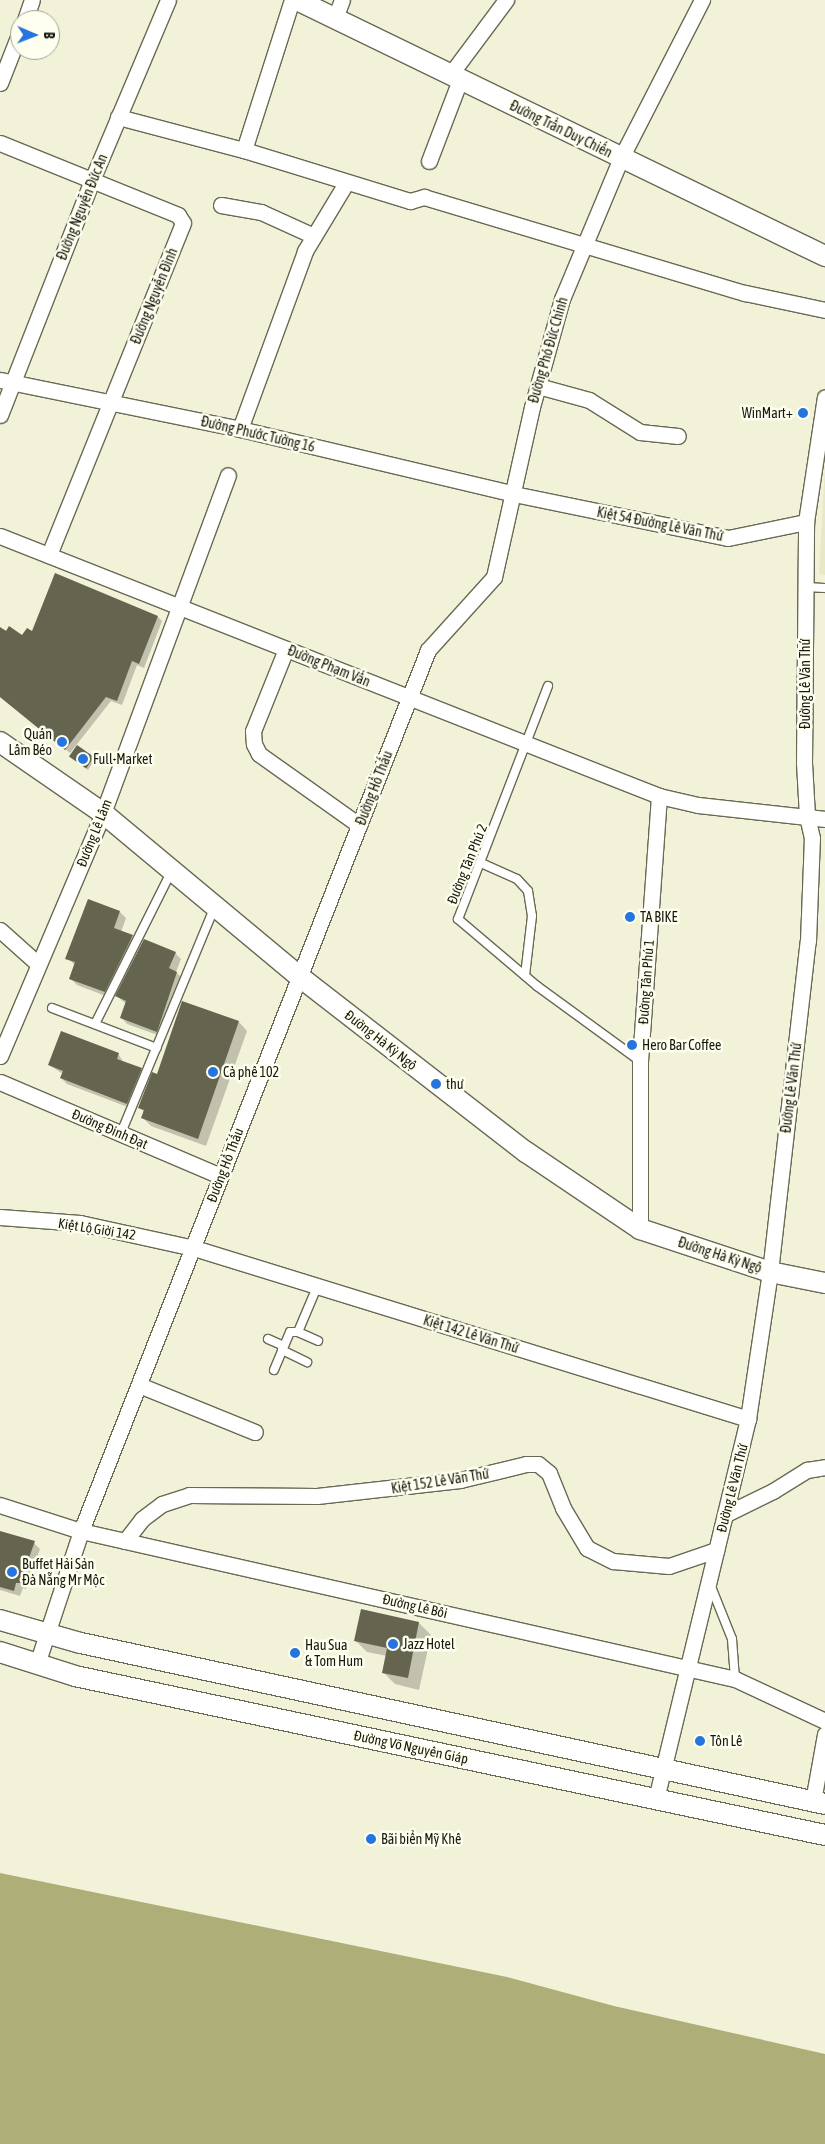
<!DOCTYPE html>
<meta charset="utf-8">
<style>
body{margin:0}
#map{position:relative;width:825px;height:2144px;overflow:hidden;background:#f2f2d9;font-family:"Asap Condensed",sans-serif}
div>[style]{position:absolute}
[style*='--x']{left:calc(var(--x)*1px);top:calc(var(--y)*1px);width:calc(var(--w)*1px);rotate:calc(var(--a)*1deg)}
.built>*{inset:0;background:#e8e8c7}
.water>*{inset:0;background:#aeae79}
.shadow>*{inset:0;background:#0003}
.building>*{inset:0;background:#65654f;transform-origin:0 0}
.roads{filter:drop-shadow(1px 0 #696954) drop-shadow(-1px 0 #696954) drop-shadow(0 1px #696954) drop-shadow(0 -1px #696954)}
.lane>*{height:8px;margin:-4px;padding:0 4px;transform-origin:4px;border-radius:4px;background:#fff}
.street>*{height:15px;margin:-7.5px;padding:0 7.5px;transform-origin:7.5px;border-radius:7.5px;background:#fff}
.secondary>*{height:20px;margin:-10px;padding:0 10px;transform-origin:10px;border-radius:10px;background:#fff}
.dots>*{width:14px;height:14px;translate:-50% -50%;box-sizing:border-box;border:2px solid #fffff0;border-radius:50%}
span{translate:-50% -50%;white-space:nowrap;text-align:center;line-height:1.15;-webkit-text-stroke:5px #fffff0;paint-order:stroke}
.street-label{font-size:14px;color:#18180f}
.poi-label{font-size:14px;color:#18180f}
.right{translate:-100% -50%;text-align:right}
.left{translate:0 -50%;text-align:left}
.north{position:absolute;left:10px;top:10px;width:50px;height:50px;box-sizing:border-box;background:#fffff0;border:1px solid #a3a396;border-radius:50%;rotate:91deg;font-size:14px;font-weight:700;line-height:20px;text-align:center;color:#18180f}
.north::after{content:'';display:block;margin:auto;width:18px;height:22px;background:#2574df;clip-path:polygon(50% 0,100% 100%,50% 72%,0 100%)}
</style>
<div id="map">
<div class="built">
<i style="clip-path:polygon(825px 465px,825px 575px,819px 574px)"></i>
</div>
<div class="water">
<i style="clip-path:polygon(0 1873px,507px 1977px,614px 2006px,825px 2054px,825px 2144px,0 2144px)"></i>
</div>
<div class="shadow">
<i style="clip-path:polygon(158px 617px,162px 621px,144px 668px,137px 665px,122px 705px,111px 701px,70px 753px,0 697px,0 628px,22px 637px)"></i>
<i style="clip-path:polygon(72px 758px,93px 758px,95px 759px,88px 770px)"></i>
<i style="clip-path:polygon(88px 900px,120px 912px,126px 918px,121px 932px,138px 943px,111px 998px,77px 985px,70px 978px,75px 965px,67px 958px)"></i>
<i style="clip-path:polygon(175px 953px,181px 959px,176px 972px,183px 979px,163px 1037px,127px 1024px,121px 1017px,126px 1004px,117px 996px)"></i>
<i style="clip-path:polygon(239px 1022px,247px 1031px,206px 1146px,151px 1126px,143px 1118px,145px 1113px,139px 1107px)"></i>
<i style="clip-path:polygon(61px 1033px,119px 1055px,124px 1063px,141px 1069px,147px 1075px,133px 1109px,67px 1084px,61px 1078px,63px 1074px,49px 1065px)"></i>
<i style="clip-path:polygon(0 1532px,34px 1543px,40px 1549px,26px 1589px,23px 1588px,20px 1596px,0 1590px)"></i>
<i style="clip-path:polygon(361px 1611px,419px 1623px,431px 1635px,419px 1690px,395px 1684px,383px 1672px,387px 1656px,367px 1652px,355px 1640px)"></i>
</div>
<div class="building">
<i style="clip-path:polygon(55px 573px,158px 616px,139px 664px,132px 661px,117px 701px,106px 697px,65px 750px,0 697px,0 627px,6px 631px,9px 626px,22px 635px,27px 628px,32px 631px)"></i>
<i style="left:77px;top:745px;width:21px;height:14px;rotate:35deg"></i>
<i style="clip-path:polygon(88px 899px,120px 911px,114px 928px,133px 935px,105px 992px,69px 979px,75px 962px,65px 959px)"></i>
<i style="clip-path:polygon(144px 939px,176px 952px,169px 968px,177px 972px,157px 1032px,120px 1018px,126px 1001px,115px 996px)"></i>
<i style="clip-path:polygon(182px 1001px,239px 1021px,198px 1139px,141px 1118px,144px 1110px,138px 1108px,152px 1072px,157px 1074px)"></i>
<i style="clip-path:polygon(61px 1031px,119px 1053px,117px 1059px,142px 1068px,127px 1104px,60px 1078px,63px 1071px,48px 1065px)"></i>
<i style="clip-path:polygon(0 1531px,35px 1541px,20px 1583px,16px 1583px,14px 1591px,0 1587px)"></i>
<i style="clip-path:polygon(361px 1609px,419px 1622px,408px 1678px,382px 1673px,387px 1648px,354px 1641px)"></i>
</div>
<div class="roads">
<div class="lane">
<i style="--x:805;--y:587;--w:20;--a:3"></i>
<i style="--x:548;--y:686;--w:250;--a:111.1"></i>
<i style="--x:458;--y:919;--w:104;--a:40.3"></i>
<i style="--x:537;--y:986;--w:127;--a:36.1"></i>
<i style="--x:481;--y:863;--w:39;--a:24"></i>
<i style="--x:517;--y:879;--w:16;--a:47"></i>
<i style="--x:528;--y:891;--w:25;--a:81"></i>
<i style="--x:532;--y:916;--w:60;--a:96.7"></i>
<i style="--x:52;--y:1008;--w:112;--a:20.9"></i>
<i style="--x:95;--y:1024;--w:170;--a:-63.4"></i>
<i style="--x:121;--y:1133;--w:243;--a:-67.5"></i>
<i style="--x:317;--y:1287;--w:49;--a:112.9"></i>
<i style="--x:298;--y:1332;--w:22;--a:24"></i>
<i style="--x:268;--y:1339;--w:17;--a:24"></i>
<i style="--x:282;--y:1350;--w:28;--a:26"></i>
<i style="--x:274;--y:1370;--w:41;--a:-67.2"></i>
<i style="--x:290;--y:1332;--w:8;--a:0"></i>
<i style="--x:710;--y:1584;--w:59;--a:68.2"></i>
<i style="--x:732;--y:1639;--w:40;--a:85.7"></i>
</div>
<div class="street">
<i style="--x:335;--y:18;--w:19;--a:-69"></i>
<i style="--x:25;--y:20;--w:21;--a:-71"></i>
<i style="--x:450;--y:75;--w:94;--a:-53.3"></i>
<i style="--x:0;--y:83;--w:55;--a:-68.6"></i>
<i style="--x:118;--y:117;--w:130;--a:14.7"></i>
<i style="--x:244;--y:150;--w:174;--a:17.1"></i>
<i style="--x:410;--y:201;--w:15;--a:-16"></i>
<i style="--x:424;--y:197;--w:335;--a:16.7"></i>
<i style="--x:745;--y:293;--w:82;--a:12"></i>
<i style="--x:0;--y:143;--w:192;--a:22"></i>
<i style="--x:178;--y:215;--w:9;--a:58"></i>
<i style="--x:183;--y:223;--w:358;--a:112"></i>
<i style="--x:244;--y:150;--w:157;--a:-72.3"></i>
<i style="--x:429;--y:161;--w:87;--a:-69.1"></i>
<i style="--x:221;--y:205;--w:41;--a:9.9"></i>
<i style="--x:261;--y:212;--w:58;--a:24.4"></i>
<i style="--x:0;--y:380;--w:245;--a:11.5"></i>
<i style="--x:240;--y:429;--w:282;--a:13.3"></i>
<i style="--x:514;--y:494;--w:218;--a:11.6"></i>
<i style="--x:728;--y:538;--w:80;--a:-11.6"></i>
<i style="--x:538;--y:386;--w:53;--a:15.4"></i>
<i style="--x:589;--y:400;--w:60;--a:32.1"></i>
<i style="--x:640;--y:432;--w:38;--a:6"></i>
<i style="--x:0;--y:415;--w:252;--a:-68.6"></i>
<i style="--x:92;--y:180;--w:195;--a:-67.1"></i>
<i style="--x:240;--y:429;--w:189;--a:-69.9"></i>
<i style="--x:305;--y:251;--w:79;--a:-58.9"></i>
<i style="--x:0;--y:536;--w:708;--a:21.53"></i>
<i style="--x:659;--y:796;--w:40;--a:13"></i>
<i style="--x:698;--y:805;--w:128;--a:6.3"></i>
<i style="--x:286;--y:649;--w:88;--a:111.9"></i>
<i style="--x:253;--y:731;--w:13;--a:86"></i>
<i style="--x:254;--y:744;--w:11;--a:63"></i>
<i style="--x:259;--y:754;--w:123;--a:35.4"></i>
<i style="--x:0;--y:930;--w:51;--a:41.8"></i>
<i style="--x:0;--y:1056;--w:264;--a:-67"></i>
<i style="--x:103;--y:813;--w:360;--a:-69.7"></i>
<i style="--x:0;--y:1082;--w:239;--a:23.1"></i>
<i style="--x:0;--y:1217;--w:80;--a:4.3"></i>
<i style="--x:80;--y:1223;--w:117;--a:12.4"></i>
<i style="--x:194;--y:1248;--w:580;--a:17.15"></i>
<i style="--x:640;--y:1229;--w:168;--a:-90"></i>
<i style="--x:640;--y:1061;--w:266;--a:-85.9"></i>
<i style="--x:139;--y:1385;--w:125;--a:22.1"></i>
<i style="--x:0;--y:1505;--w:85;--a:17.8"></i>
<i style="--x:81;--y:1531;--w:671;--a:12.75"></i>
<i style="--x:735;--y:1679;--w:99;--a:25"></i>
<i style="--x:726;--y:1514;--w:52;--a:-26.1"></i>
<i style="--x:773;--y:1491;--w:40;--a:-32"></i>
<i style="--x:807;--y:1470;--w:18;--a:-9"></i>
<i style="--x:125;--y:1541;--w:28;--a:-52"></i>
<i style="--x:142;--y:1519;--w:25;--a:-37"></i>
<i style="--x:162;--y:1504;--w:28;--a:-18"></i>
<i style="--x:189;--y:1495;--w:128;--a:0.4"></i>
<i style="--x:317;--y:1496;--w:144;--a:-6.4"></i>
<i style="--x:460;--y:1480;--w:68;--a:-13.6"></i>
<i style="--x:526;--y:1464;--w:12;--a:0"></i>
<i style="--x:538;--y:1464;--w:14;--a:39"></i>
<i style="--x:549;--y:1473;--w:38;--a:68"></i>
<i style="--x:563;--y:1508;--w:47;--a:59"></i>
<i style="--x:587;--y:1548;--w:29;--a:27"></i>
<i style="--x:613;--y:1561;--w:56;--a:5.1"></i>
<i style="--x:669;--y:1566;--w:50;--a:-18.8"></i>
<i style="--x:37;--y:1664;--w:140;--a:-71.7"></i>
<i style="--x:81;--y:1531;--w:947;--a:-68.5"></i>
<i style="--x:428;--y:650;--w:98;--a:-47.9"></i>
<i style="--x:494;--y:577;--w:174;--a:-77.4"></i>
<i style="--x:532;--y:407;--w:112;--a:-74.5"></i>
<i style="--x:562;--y:299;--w:153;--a:-67.3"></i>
<i style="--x:621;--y:158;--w:178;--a:-62.9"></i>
<i style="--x:656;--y:1799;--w:391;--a:-76.4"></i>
<i style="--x:748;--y:1419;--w:149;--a:-81.5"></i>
<i style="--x:770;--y:1272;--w:333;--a:-83.5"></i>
<i style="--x:808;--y:941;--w:103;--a:-87.8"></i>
<i style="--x:812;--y:838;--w:23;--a:-103"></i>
<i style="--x:807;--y:816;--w:53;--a:-93.2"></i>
<i style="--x:804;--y:763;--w:241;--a:-89.5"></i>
<i style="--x:806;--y:522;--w:126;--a:-81.4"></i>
<i style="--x:813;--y:1801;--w:68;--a:-79.8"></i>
</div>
<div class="secondary">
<i style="--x:297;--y:0;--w:587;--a:25.87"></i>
<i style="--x:0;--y:742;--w:125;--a:34.6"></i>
<i style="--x:103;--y:813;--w:256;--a:39.8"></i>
<i style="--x:300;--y:977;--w:286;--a:37.8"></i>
<i style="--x:526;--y:1152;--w:138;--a:34"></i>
<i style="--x:640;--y:1229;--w:137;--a:18.3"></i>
<i style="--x:770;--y:1272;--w:56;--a:11.3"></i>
<i style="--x:0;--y:1620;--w:84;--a:15.9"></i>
<i style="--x:81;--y:1643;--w:761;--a:12.21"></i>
<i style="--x:0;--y:1652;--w:79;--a:17.7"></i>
<i style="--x:75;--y:1676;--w:767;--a:11.97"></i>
</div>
</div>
<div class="dots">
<i style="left:803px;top:413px;background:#2574df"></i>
<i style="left:62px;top:742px;background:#2574df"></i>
<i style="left:83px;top:759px;background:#2574df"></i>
<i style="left:630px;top:917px;background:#2574df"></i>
<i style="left:632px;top:1045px;background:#2574df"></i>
<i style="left:213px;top:1072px;background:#2574df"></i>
<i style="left:436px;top:1084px;background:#2574df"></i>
<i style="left:12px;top:1572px;background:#2574df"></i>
<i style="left:393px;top:1644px;background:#2574df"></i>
<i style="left:295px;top:1653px;background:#2574df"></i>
<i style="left:700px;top:1741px;background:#2574df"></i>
<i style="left:371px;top:1839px;background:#2574df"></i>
</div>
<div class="street-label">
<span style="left:561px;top:129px;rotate:26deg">Đường Trần Duy Chiến</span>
<span style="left:82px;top:207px;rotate:-68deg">Đường Nguyễn Đức An</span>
<span style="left:154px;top:296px;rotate:-68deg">Đường Nguyễn Đình</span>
<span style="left:548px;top:350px;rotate:-74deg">Đường Phó Đức Chính</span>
<span style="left:258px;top:434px;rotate:13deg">Đường Phước Tường 16</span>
<span style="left:660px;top:524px;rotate:11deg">Kiệt 54 Đường Lê Văn Thứ</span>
<span style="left:329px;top:666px;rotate:22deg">Đường Phạm Vấn</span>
<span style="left:805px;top:684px;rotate:-90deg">Đường Lê Văn Thứ</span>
<span style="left:374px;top:788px;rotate:-69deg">Đường Hồ Thấu</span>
<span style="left:94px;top:833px;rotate:-68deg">Đường Lê Lâm</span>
<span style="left:467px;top:864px;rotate:-68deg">Đường Tân Phú 2</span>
<span style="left:646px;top:982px;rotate:-86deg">Đường Tân Phú 1</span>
<span style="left:381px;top:1040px;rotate:38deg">Đường Hà Kỳ Ngộ</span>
<span style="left:791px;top:1088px;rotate:-83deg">Đường Lê Văn Thứ</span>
<span style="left:110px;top:1129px;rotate:23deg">Đường Đinh Đạt</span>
<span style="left:225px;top:1165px;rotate:-69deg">Đường Hồ Thấu</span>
<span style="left:97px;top:1229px;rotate:9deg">Kiệt Lộ Giời 142</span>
<span style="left:720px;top:1255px;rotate:18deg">Đường Hà Kỳ Ngộ</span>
<span style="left:471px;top:1334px;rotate:17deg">Kiệt 142 Lê Văn Thứ</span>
<span style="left:440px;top:1481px;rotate:-9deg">Kiệt 152 Lê Văn Thứ</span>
<span style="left:732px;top:1488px;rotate:-76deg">Đường Lê Văn Thứ</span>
<span style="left:415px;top:1606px;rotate:13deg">Đường Lê Bôi</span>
<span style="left:411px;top:1747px;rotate:12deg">Đường Võ Nguyên Giáp</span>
</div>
<div class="poi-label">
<span class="right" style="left:793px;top:413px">WinMart+</span>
<span class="right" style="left:52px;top:742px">Quán<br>Lâm Béo</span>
<span class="left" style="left:93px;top:759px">Full-Market</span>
<span class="left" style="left:640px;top:917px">TA BIKE</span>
<span class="left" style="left:642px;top:1045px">Hero Bar Coffee</span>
<span class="left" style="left:223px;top:1072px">Cà phê 102</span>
<span class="left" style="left:446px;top:1084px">thư</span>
<span class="left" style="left:22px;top:1572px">Buffet Hải Sản<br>Đà Nẵng Mr Mộc</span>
<span class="left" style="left:403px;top:1644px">Jazz Hotel</span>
<span class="left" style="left:305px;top:1653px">Hau Sua<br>&amp; Tom Hum</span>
<span class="left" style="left:710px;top:1741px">Tôn Lê</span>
<span class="left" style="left:381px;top:1839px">Bãi biển Mỹ Khê</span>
</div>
<div class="north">B</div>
</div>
